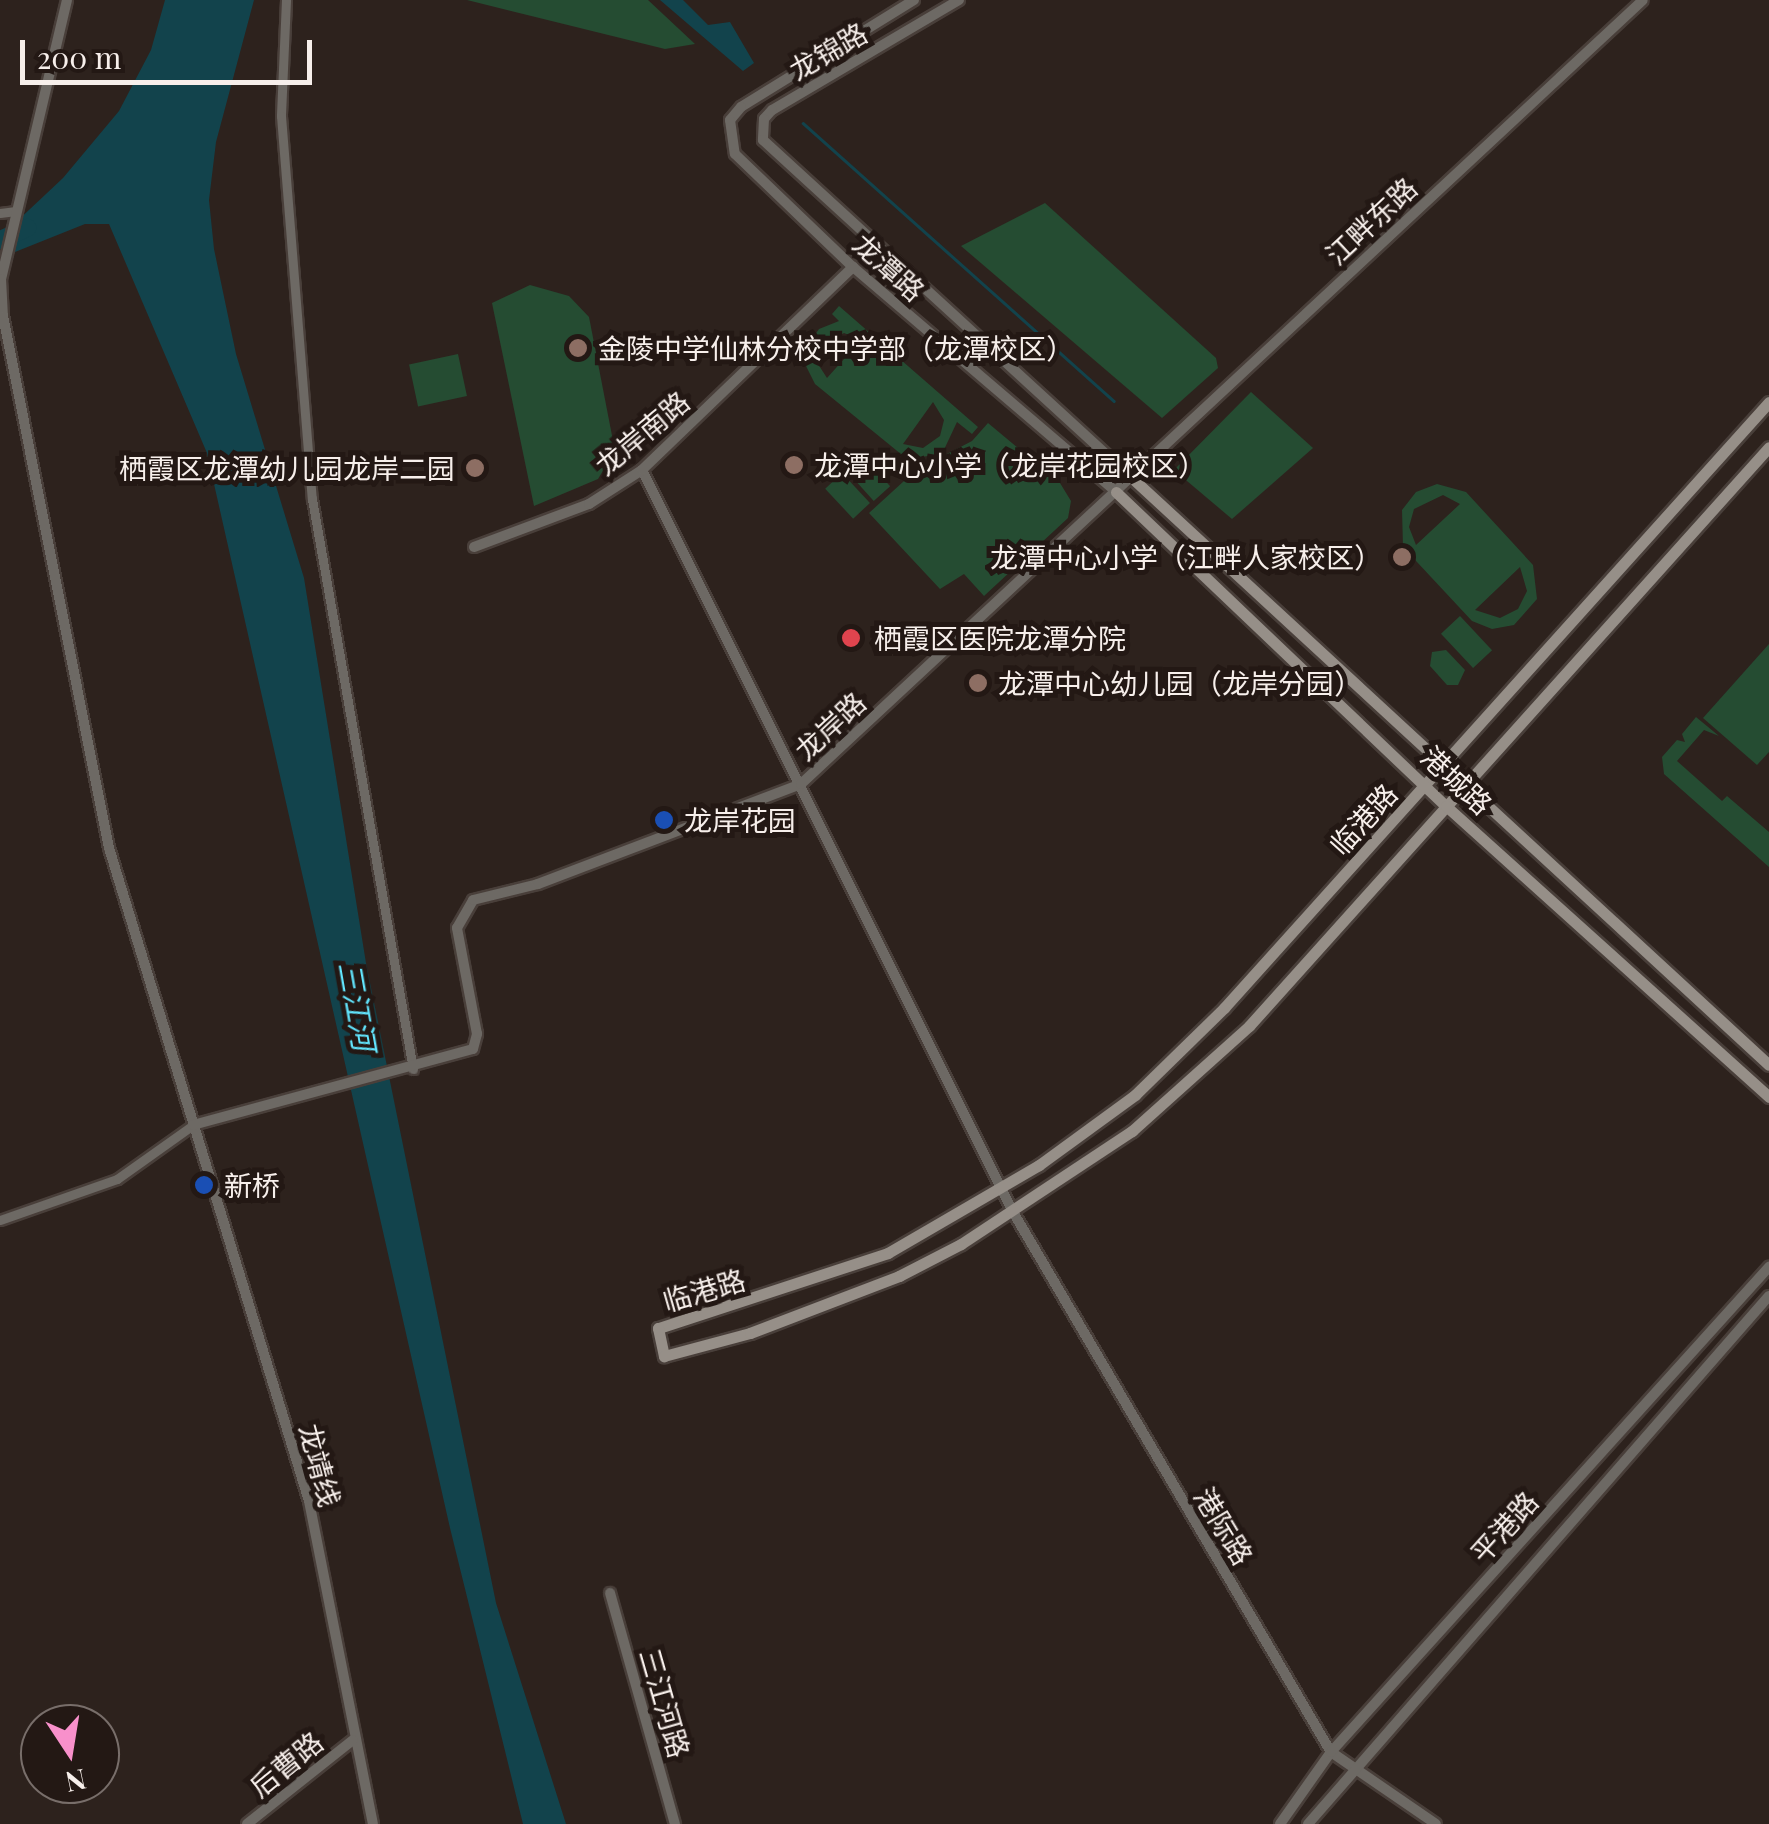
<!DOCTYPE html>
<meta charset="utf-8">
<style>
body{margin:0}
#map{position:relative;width:1769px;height:1824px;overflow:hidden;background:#2d221d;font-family:"Playfair Display","Noto Sans SC",serif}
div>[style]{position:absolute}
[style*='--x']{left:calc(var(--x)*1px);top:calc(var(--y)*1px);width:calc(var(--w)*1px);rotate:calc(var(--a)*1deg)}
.green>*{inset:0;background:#254c32;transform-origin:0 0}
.water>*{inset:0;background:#12434c}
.stream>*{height:2.5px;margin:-1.25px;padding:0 1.25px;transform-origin:1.25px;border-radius:1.25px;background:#12434c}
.river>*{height:18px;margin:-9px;padding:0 9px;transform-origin:9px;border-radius:9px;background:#12434c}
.roads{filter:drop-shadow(2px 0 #493f3a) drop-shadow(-2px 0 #493f3a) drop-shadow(0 2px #493f3a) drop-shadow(0 -2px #493f3a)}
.minor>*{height:9px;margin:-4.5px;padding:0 4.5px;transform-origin:4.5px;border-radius:4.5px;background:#6d6964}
.tertiary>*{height:10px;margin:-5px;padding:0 5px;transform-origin:5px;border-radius:5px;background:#6d6964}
.secondary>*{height:11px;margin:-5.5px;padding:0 5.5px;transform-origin:5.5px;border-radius:5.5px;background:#968f88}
.dots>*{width:28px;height:28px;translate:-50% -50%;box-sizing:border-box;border:5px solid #231814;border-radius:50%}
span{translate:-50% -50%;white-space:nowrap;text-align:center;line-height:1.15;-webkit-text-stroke:10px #231814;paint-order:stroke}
.street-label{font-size:28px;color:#f7efeb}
.poi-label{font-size:28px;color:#f7efeb}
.left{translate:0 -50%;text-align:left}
.right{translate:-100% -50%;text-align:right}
.water-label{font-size:30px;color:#62e5fd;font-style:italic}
.north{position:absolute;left:20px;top:1704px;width:100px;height:100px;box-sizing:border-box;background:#231814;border:2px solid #786e6a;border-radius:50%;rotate:168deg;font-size:28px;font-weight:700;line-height:40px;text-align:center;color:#f7efeb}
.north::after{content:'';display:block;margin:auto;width:35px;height:45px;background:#f890cb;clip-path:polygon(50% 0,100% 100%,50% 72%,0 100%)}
.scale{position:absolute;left:20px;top:40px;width:292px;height:45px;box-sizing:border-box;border:5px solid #f7efeb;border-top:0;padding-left:12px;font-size:30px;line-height:35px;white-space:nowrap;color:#f7efeb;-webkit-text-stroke:8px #231814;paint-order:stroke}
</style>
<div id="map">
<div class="green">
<i style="clip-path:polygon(467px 0,648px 0,695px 44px,665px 49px)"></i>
<i style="clip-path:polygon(1045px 203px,1216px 358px,1218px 368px,1162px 418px,961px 246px)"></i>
<i style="clip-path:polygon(530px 285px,569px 296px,589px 317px,615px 451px,598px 479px,534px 506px,492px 303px)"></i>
<i style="clip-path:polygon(evenodd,839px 306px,978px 427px,972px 434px,957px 422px,942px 454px,907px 459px,815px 384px,806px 366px,807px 346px,819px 329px,839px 321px,832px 314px,839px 306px,844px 333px,861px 340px,827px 378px,818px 364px,820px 347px,844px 333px,839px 306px,933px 402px,944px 420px,940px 436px,923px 448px,903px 444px,933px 402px)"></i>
<i style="left:458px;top:354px;width:43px;height:50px;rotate:78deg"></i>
<i style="clip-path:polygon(1251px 392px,1313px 448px,1232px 519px,1174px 470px)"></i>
<i style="clip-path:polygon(988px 423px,1060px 483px,1071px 501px,1068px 518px,984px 596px,964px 574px,940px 589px,869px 513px,916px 470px,972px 441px)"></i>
<i style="left:862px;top:455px;width:42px;height:22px;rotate:48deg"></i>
<i style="left:842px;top:473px;width:41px;height:23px;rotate:47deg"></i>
<i style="clip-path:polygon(evenodd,1437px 484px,1466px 492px,1533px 565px,1537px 599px,1514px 625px,1492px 629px,1472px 621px,1403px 547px,1402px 510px,1416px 492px,1437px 484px,1443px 495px,1460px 504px,1416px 545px,1409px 527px,1414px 509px,1443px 495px,1437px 484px,1520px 567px,1527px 591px,1518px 609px,1500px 618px,1475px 610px,1520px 567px)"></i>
<i style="left:1460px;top:616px;width:47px;height:26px;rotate:47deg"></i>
<i style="clip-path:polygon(1769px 644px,1769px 752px,1757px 765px,1703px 718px)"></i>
<i style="clip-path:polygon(1446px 650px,1465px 670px,1458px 685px,1447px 685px,1430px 666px,1432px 652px)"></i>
<i style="clip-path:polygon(1696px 717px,1719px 736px,1704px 730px,1677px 761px,1722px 801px,1727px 796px,1769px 832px,1769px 867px,1664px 774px,1662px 757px,1677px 740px,1685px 742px,1682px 734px)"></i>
</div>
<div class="water">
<i style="clip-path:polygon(165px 0,254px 0,216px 142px,209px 200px,214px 249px,236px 354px,304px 578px,366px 963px,496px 1603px,566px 1824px,523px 1824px,450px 1528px,207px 453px,109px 224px,85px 224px,5px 256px,13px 225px,63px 178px,119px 111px,151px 50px)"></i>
<i style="clip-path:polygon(660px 0,683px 0,708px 25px,730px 22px,754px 63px,743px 71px)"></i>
</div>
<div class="stream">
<i style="--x:803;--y:123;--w:417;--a:41.8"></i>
</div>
<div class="river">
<i style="--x:0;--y:240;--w:30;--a:-24"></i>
</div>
<div class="roads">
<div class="minor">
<i style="--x:286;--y:0;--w:116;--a:92.5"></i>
<i style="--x:281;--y:116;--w:384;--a:85.4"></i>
<i style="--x:312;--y:499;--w:579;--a:79.95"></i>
<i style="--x:0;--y:213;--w:16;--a:-7"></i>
<i style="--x:0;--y:1220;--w:124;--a:-19.3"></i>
<i style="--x:117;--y:1179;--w:93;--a:-35.4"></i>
</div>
<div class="tertiary">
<i style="--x:67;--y:0;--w:287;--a:103.3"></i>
<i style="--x:1;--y:279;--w:37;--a:87"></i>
<i style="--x:3;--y:316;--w:542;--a:78.73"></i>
<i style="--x:109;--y:848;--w:683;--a:72.97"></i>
<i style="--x:309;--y:1501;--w:329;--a:78.8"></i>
<i style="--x:914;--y:0;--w:203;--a:148.3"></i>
<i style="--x:741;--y:107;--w:17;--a:130"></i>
<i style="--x:730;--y:120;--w:34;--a:82"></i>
<i style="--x:735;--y:154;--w:163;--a:43.8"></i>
<i style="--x:853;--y:267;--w:346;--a:40.5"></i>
<i style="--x:959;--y:0;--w:217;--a:149.5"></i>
<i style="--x:772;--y:110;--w:12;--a:132"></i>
<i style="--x:764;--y:119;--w:21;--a:93"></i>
<i style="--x:763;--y:140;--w:500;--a:42.49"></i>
<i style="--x:642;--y:470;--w:830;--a:63.43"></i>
<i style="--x:1013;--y:1212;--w:627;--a:59.51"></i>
<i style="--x:1331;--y:1752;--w:127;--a:34.4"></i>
<i style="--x:474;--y:547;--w:123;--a:-20.5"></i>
<i style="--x:589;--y:504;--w:63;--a:-32.7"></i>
<i style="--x:642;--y:470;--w:293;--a:-43.9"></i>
<i style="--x:193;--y:1125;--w:290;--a:-15.2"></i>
<i style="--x:473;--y:1049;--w:16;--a:-75"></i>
<i style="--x:477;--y:1034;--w:108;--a:-100.7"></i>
<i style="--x:457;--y:928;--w:32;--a:-60"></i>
<i style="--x:473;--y:900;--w:67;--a:-13.8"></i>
<i style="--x:538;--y:884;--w:281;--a:-20.8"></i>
<i style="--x:801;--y:784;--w:1150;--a:-42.96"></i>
<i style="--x:610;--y:1593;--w:240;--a:74.3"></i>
<i style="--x:247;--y:1824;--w:135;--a:-38.4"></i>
<i style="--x:1280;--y:1824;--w:88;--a:-54.7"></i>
<i style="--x:1331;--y:1752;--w:654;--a:-47.92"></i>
<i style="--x:1308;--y:1824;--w:701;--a:-48.88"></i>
</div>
<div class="secondary">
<i style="--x:1769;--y:402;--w:815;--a:131.97"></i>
<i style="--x:1224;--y:1008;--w:124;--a:135.7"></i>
<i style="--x:1135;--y:1095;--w:119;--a:143.9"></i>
<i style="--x:1039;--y:1165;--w:175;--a:149.8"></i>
<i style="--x:888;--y:1253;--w:242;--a:161.9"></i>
<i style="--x:658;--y:1328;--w:29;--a:78"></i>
<i style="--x:664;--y:1356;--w:89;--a:-15"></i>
<i style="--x:750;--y:1333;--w:160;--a:-20.9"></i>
<i style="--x:899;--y:1276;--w:70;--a:-27.3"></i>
<i style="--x:961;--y:1244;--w:205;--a:-33.5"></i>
<i style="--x:1132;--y:1131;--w:157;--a:-41.9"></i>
<i style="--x:1249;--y:1026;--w:778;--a:-48.07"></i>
<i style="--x:1132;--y:478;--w:866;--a:42.66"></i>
<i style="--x:1116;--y:492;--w:456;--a:43.6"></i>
<i style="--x:1446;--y:806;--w:435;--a:42"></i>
</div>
</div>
<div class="dots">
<i style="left:578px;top:348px;background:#8d6e63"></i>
<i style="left:794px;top:465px;background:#8d6e63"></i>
<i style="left:475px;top:468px;background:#8d6e63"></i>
<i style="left:1402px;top:557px;background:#8d6e63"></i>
<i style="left:851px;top:638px;background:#e0444e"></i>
<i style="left:978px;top:683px;background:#8d6e63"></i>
<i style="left:664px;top:820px;background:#1a4fb4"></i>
<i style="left:204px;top:1185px;background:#1a4fb4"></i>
</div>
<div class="street-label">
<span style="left:828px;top:51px;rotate:-30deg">龙锦路</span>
<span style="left:1371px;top:221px;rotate:-43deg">江畔东路</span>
<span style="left:889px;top:267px;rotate:42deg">龙潭路</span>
<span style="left:642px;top:433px;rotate:-40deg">龙岸南路</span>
<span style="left:830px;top:726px;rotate:-43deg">龙岸路</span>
<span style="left:1457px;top:780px;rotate:43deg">港城路</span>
<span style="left:1363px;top:819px;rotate:-48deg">临港路</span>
<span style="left:704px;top:1290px;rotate:-16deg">临港路</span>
<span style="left:320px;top:1465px;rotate:75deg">龙靖线</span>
<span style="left:1224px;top:1526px;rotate:59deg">港际路</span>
<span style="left:1504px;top:1527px;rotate:-48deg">平港路</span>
<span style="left:665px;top:1703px;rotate:74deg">三江河路</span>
<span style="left:286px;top:1764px;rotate:-39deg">后曹路</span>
</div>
<div class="poi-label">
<span class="left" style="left:598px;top:348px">金陵中学仙林分校中学部（龙潭校区）</span>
<span class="left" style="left:814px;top:465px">龙潭中心小学（龙岸花园校区）</span>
<span class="right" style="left:455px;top:468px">栖霞区龙潭幼儿园龙岸二园</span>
<span class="right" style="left:1382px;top:557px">龙潭中心小学（江畔人家校区）</span>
<span class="left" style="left:874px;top:638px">栖霞区医院龙潭分院</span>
<span class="left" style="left:998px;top:683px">龙潭中心幼儿园（龙岸分园）</span>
<span class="left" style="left:684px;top:820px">龙岸花园</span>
<span class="left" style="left:224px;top:1185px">新桥</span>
</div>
<div class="water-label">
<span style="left:358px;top:1006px;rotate:80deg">三江河</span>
</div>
<div class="north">N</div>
<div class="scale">200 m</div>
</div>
